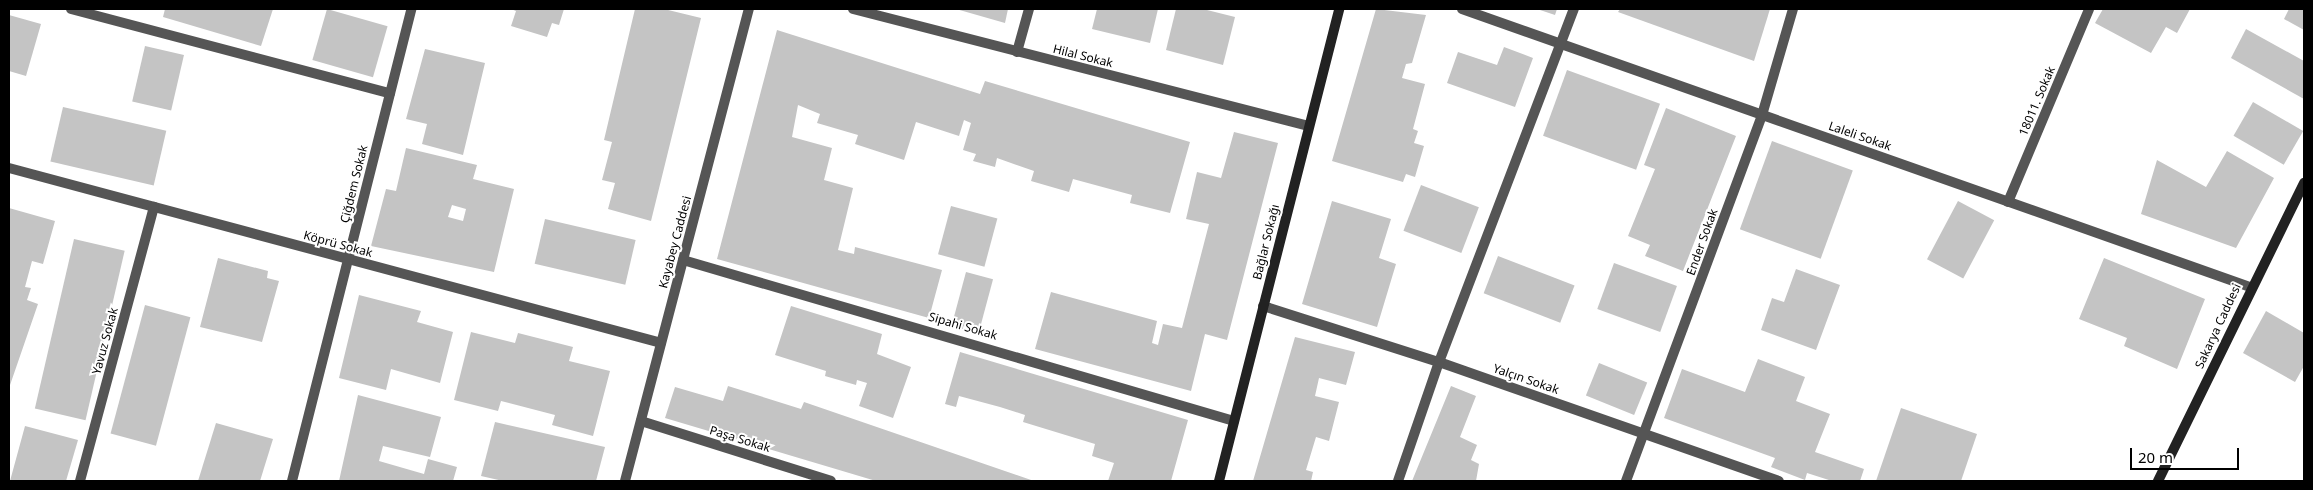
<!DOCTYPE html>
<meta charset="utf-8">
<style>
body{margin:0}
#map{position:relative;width:2313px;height:490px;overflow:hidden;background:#fff;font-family:"Noto Sans",sans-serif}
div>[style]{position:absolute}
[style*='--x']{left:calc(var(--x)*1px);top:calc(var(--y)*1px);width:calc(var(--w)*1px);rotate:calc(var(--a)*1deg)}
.building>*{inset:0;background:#c4c4c4;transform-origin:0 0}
.street>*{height:10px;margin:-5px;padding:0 5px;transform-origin:5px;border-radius:5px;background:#555}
.secondary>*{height:10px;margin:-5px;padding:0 5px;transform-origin:5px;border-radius:5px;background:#222}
span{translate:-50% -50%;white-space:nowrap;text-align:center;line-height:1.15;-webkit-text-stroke:4px #fff;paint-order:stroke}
.street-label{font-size:12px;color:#000}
.frame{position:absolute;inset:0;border:10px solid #000;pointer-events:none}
.scale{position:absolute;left:2130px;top:448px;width:109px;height:22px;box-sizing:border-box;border:2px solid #000;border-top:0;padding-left:6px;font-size:15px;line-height:18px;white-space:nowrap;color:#000;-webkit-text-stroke:4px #fff;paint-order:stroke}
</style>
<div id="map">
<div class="building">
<i style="clip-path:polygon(165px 9px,273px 9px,261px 46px,163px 17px)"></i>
<i style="left:327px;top:9px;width:63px;height:53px;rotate:16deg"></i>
<i style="clip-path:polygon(511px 9px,564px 9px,559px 25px,552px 23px,547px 37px,511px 26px,516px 11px)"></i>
<i style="clip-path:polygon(635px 9px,664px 9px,701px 18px,651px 221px,608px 209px,615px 183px,602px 180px,612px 142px,604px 140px)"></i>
<i style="clip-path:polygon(956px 9px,1008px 9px,1005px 23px)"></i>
<i style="clip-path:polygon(1097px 9px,1158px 9px,1150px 43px,1092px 29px)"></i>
<i style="clip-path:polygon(1176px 9px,1203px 9px,1235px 17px,1223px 65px,1166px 50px)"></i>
<i style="clip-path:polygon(1376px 9px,1426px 15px,1412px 63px,1406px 64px,1402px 78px,1425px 84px,1413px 129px,1418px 131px,1414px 143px,1424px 146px,1415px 177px,1406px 174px,1403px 182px,1332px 161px)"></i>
<i style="clip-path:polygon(1537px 9px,1557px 9px,1555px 15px)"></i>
<i style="clip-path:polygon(1620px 9px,1770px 9px,1754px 61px,1618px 12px)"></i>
<i style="clip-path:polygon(2103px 9px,2190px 9px,2177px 33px,2166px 27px,2151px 53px,2095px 23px)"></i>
<i style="clip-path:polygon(2289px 9px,2304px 9px,2304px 30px,2284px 19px)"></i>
<i style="clip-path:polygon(9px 15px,41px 24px,26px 76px,9px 71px)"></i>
<i style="clip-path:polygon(2246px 29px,2304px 61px,2304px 99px,2231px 58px)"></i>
<i style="clip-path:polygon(777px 30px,980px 94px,985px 81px,1190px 142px,1170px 213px,1130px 203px,1132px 195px,1073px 179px,1069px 192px,1031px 181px,1034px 171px,997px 158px,995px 167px,973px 161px,976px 154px,963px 150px,971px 123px,964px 120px,959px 136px,916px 122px,904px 160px,855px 144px,858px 135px,817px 123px,820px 114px,798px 105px,792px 137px,832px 148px,824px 180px,853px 188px,838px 250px,854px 254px,855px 247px,942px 270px,929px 318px,717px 259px)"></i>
<i style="left:145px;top:46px;width:40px;height:57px;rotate:13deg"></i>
<i style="clip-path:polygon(1504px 47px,1533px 58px,1515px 107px,1447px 83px,1458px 52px,1497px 65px)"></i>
<i style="clip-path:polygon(425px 49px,485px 63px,463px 155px,422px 144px,427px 124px,406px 119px)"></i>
<i style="left:1567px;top:70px;width:99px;height:70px;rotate:20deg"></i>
<i style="left:2253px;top:102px;width:58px;height:39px;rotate:30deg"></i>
<i style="left:63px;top:107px;width:106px;height:56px;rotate:13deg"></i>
<i style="clip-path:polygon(1666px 108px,1736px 136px,1683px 271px,1645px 256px,1650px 245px,1628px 236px,1655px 169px,1644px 165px)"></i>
<i style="clip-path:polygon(1234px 132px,1278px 143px,1227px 340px,1205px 334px,1191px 391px,1035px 349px,1051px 292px,1157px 321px,1152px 343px,1158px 345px,1163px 324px,1182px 328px,1209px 224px,1186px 219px,1197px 172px,1221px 178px)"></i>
<i style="left:1772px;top:141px;width:86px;height:94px;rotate:20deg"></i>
<i style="clip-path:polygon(evenodd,406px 148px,477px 165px,473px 179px,514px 189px,494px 272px,371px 246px,386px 189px,396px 191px,406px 148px,452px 205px,466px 209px,463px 221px,448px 217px,452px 205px)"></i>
<i style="clip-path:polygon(2227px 151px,2274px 178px,2236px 248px,2141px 214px,2157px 160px,2206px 187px)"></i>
<i style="left:1421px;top:185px;width:62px;height:49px;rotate:21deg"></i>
<i style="clip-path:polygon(1332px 201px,1391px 219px,1379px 258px,1396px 264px,1377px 327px,1302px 304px)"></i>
<i style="left:1958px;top:201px;width:41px;height:66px;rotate:28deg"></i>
<i style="left:951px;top:206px;width:48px;height:50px;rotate:15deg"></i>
<i style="clip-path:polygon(9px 208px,55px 221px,43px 264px,32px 261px,25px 287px,31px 288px,27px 300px,38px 304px,9px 388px)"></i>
<i style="left:545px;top:219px;width:93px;height:46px;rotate:13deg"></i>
<i style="left:74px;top:239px;width:52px;height:174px;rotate:13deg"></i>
<i style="left:1498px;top:256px;width:82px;height:40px;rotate:21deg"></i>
<i style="clip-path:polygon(218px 258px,268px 271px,267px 278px,279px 281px,262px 342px,200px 327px)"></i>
<i style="clip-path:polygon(2104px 258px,2205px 299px,2177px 369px,2124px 346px,2127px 338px,2079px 319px)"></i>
<i style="left:1614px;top:263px;width:67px;height:49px;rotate:20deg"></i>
<i style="clip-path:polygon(1796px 269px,1840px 285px,1816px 350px,1761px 330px,1772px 298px,1784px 302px)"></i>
<i style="left:966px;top:272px;width:28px;height:56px;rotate:15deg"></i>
<i style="clip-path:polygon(359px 295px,421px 311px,417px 322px,453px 332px,440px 383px,391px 369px,386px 390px,339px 378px)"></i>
<i style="left:145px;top:305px;width:47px;height:133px;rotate:15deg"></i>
<i style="clip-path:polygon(791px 306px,882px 334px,877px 354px,911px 367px,893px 418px,859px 406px,867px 383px,857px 380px,856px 385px,825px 376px,826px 371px,775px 355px)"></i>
<i style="clip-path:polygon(2266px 311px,2304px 333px,2304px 366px,2295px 382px,2243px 353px)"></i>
<i style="clip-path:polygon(471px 332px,515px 343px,518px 333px,573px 347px,569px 361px,610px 371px,593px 436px,552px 425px,555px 415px,501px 401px,498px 411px,454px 400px)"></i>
<i style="clip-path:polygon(1295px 337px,1355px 352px,1346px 385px,1319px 378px,1315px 396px,1339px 402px,1329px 441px,1316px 437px,1306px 470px,1313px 472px,1311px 481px,1253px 481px)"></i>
<i style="clip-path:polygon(960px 352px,1188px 420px,1171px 481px,1108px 481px,1114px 463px,1092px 456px,1095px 444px,1023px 422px,1025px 415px,1000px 407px,959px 396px,956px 407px,945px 404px)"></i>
<i style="clip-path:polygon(1758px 359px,1805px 377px,1796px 401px,1830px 414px,1815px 452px,1864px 469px,1860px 481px,1832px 481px,1807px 473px,1805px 480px,1771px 467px,1775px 458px,1664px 418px,1682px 369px,1745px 392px)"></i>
<i style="left:1599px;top:363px;width:52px;height:35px;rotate:22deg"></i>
<i style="clip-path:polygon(728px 386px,801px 409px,804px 402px,1034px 481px,876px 481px,665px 418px,675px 387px,723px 401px)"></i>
<i style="clip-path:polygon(1451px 386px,1476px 396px,1460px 437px,1477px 445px,1471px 460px,1479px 464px,1476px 481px,1412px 481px)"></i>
<i style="clip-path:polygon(358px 395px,441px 417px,430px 457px,383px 446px,379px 461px,424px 474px,428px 459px,457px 467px,453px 481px,339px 481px)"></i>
<i style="clip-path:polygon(1901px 408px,1977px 434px,1961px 481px,1876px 481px)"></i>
<i style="clip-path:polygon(495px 422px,605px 447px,596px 481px,503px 481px,481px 476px)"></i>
<i style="clip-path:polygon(216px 423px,273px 439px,260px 481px,198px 481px)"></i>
<i style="clip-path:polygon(25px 426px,78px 440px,66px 481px,10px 481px)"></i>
</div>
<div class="street">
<i style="--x:71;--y:9;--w:330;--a:14.8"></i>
<i style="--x:853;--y:9;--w:470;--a:14.4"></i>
<i style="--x:1462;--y:9;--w:836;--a:19.43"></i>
<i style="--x:1017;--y:52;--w:45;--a:-74.4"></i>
<i style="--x:9;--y:168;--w:675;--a:15.02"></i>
<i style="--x:2008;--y:202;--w:209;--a:-67.2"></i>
<i style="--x:683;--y:260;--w:574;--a:16.29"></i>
<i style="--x:1263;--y:306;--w:185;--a:17.7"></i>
<i style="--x:1439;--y:362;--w:360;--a:19.3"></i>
<i style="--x:641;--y:421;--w:199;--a:17.5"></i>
<i style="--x:80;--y:481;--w:284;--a:-74.9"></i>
<i style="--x:292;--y:481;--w:487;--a:-75.8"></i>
<i style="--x:625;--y:481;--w:488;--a:-75.3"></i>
<i style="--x:1398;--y:481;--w:126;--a:-71"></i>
<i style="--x:1439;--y:362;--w:378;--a:-69.1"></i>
<i style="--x:1626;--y:481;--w:390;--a:-69.6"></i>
<i style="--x:1762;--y:115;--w:110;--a:-73.7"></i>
</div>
<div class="secondary">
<i style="--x:1219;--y:481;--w:487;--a:-75.7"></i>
<i style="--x:2158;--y:481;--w:332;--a:-63.9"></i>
</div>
<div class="street-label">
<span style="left:1083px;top:56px;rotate:14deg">Hilal Sokak</span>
<span style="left:2037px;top:101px;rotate:-67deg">18011. Sokak</span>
<span style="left:1860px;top:136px;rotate:19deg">Laleli Sokak</span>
<span style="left:354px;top:184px;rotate:-76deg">Çiğdem Sokak</span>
<span style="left:675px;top:242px;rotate:-75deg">Kayabey Caddesi</span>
<span style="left:1266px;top:242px;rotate:-76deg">Bağlar Sokağı</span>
<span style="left:1702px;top:242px;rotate:-70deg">Ender Sokak</span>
<span style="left:338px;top:244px;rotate:15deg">Köprü Sokak</span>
<span style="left:963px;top:326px;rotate:16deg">Sipahi Sokak</span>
<span style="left:2218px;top:326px;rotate:-65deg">Sakarya Caddesi</span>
<span style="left:105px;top:341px;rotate:-75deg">Yavuz Sokak</span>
<span style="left:1526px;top:379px;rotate:19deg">Yalçın Sokak</span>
<span style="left:740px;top:439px;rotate:17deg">Paşa Sokak</span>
</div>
<div class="frame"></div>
<div class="scale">20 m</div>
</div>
